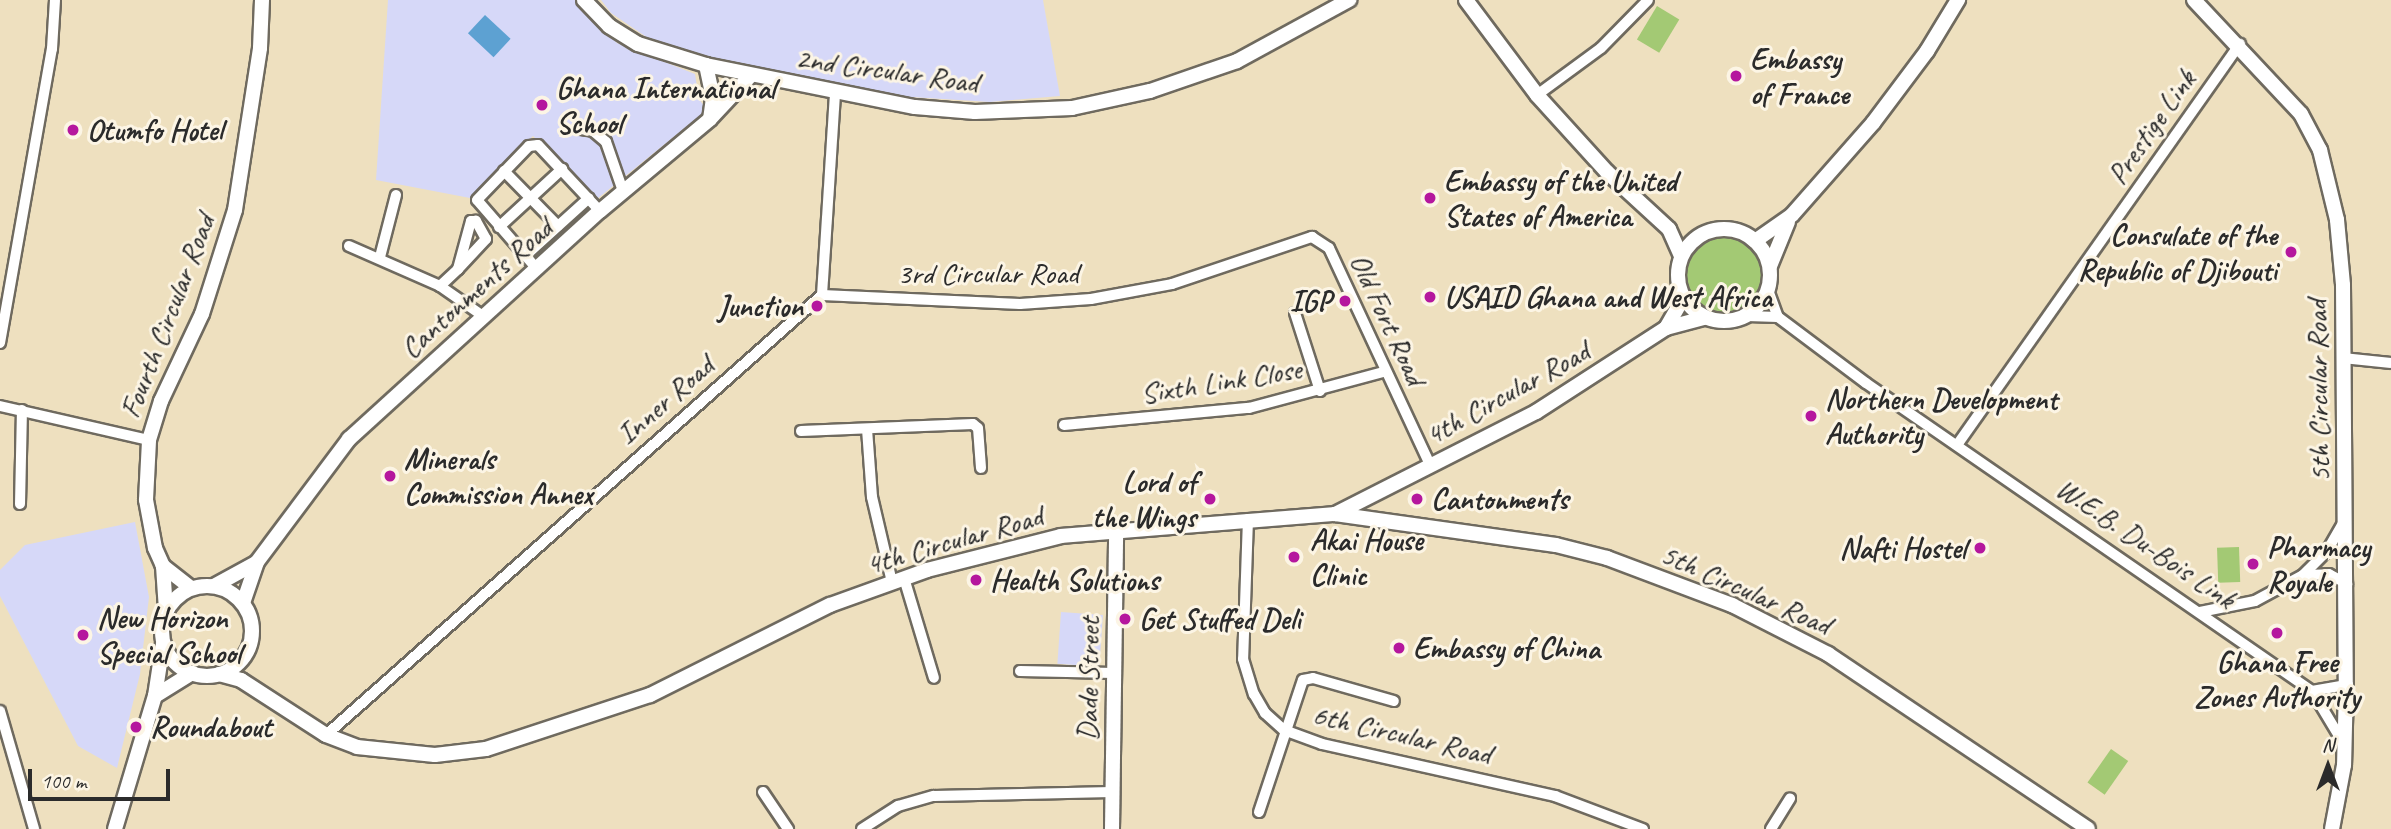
<!DOCTYPE html>
<style>
body{margin:0}
#map{position:relative;width:2391px;height:829px;overflow:hidden;background:#eee0bf;font-family:Caveat,sans-serif}
div>[style]{position:absolute}
[style*='--x']{left:calc(var(--x)*1px);top:calc(var(--y)*1px);width:calc(var(--w)*1px);rotate:calc(var(--a)*1deg)}
.built>*{inset:0;background:#d6d8f8;transform-origin:0 0}
.green>*{inset:0;background:#a3c974;transform-origin:0 0}
.round{border-radius:50%}
.water>*{inset:0;background:#5da1d2;transform-origin:0 0}
.roads{filter:drop-shadow(2px 0 #6f6a5f) drop-shadow(-2px 0 #6f6a5f) drop-shadow(0 2px #6f6a5f) drop-shadow(0 -2px #6f6a5f)}
.minor>*{height:10px;margin:-5px;padding:0 5px;transform-origin:5px;border-radius:5px;background:#fff}
.tertiary>*{height:14px;margin:-7px;padding:0 7px;transform-origin:7px;border-radius:7px;background:#fff}
.tertiary>.ring{margin:-7px;padding:0;box-sizing:content-box;background:none;border:14px solid #fff;border-radius:50%}
.dots>*{width:19px;height:19px;translate:-50% -50%;box-sizing:border-box;border:4px solid #fcf5e5;border-radius:50%}
span{translate:-50% -50%;white-space:nowrap;text-align:center;line-height:1.15;-webkit-text-stroke:6px #fcf5e5;paint-order:stroke}
.poi-label{font-size:30px;color:#2b2b2b;font-weight:700}
.left{translate:0 -50%;text-align:left}
.right{translate:-100% -50%;text-align:right}
.street-label{font-size:30px;color:#2b2b2b}
.north{position:absolute;left:2293px;top:731px;width:70px;height:70px;-webkit-text-stroke:5px #fcf5e5;paint-order:stroke;rotate:0deg;font-size:19px;font-weight:700;line-height:28px;text-align:center;color:#2b2b2b}
.north::after{content:'';display:block;margin:auto;width:24px;height:32px;background:#2b2b2b;clip-path:polygon(50% 0,100% 100%,50% 72%,0 100%)}
.scale{position:absolute;left:28px;top:769px;width:142px;height:32px;box-sizing:border-box;border:4px solid #2b2b2b;border-top:0;padding-left:9px;font-size:21px;line-height:24px;white-space:nowrap;color:#2b2b2b;-webkit-text-stroke:5px #fcf5e5;paint-order:stroke}
</style>
<div id="map">
<div class="built">
<i style="clip-path:polygon(388px 0,578px 0,617px 43px,695px 74px,699px 99px,707px 110px,597px 199px,533px 136px,470px 198px,376px 180px)"></i>
<i style="clip-path:polygon(601px 0,1043px 0,1060px 96px,990px 102px,879px 95px,713px 61px,661px 47px,611px 13px)"></i>
<i style="clip-path:polygon(135px 522px,149px 597px,140px 674px,117px 768px,78px 746px,0 596px,0 570px,25px 545px)"></i>
<i style="left:1061px;top:612px;width:42px;height:52px;rotate:4deg"></i>
</div>
<div class="green">
<i style="left:1657px;top:6px;width:26px;height:39px;rotate:31deg"></i>
<i class="round" style="left:1682px;top:232px;width:86px;height:86px"></i>
<i style="left:2239px;top:547px;width:35px;height:22px;rotate:88deg"></i>
<i style="left:2111px;top:749px;width:21px;height:41px;rotate:35deg"></i>
</div>
<div class="water">
<i style="left:485px;top:15px;width:35px;height:25px;rotate:43deg"></i>
</div>
<div class="roads">
<div class="minor">
<i style="--x:1537;--y:95;--w:79;--a:-36.3"></i>
<i style="--x:1601;--y:48;--w:67;--a:-45.6"></i>
<i style="--x:581;--y:129;--w:12;--a:9"></i>
<i style="--x:593;--y:131;--w:17;--a:40"></i>
<i style="--x:606;--y:142;--w:52;--a:70.9"></i>
<i style="--x:504;--y:171;--w:77;--a:45.5"></i>
<i style="--x:499;--y:227;--w:86;--a:-42.6"></i>
<i style="--x:349;--y:246;--w:99;--a:23.7"></i>
<i style="--x:440;--y:286;--w:52;--a:34.9"></i>
<i style="--x:525;--y:256;--w:86;--a:-42.2"></i>
<i style="--x:380;--y:257;--w:64;--a:-75.5"></i>
<i style="--x:537;--y:269;--w:91;--a:-131"></i>
<i style="--x:477;--y:200;--w:75;--a:-46.1"></i>
<i style="--x:529;--y:146;--w:9;--a:-6"></i>
<i style="--x:538;--y:145;--w:91;--a:46.8"></i>
<i style="--x:440;--y:286;--w:25;--a:-43"></i>
<i style="--x:458;--y:269;--w:41;--a:-47"></i>
<i style="--x:486;--y:239;--w:21;--a:-119"></i>
<i style="--x:476;--y:221;--w:5;--a:180"></i>
<i style="--x:471;--y:221;--w:50;--a:105.2"></i>
<i style="--x:1768;--y:290;--w:29;--a:70"></i>
<i style="--x:1778;--y:317;--w:110;--a:36.9"></i>
<i style="--x:1866;--y:383;--w:542;--a:34.63"></i>
<i style="--x:2312;--y:691;--w:62;--a:58.9"></i>
<i style="--x:822;--y:295;--w:198;--a:2.6"></i>
<i style="--x:1020;--y:304;--w:71;--a:-4"></i>
<i style="--x:1091;--y:299;--w:82;--a:-10.5"></i>
<i style="--x:1172;--y:284;--w:148;--a:-18.6"></i>
<i style="--x:1312;--y:237;--w:20;--a:33"></i>
<i style="--x:1329;--y:248;--w:239;--a:65"></i>
<i style="--x:1295;--y:313;--w:82;--a:72.2"></i>
<i style="--x:1747;--y:316;--w:31;--a:2"></i>
<i style="--x:0;--y:343;--w:299;--a:-80"></i>
<i style="--x:52;--y:49;--w:49;--a:-86.5"></i>
<i style="--x:2343;--y:358;--w:48;--a:5.9"></i>
<i style="--x:0;--y:406;--w:153;--a:12.9"></i>
<i style="--x:1064;--y:425;--w:186;--a:-5.3"></i>
<i style="--x:1249;--y:408;--w:139;--a:-15"></i>
<i style="--x:867;--y:429;--w:68;--a:85.8"></i>
<i style="--x:872;--y:497;--w:87;--a:76.8"></i>
<i style="--x:801;--y:431;--w:172;--a:-2.3"></i>
<i style="--x:973;--y:424;--w:6;--a:39"></i>
<i style="--x:978;--y:428;--w:40;--a:85.7"></i>
<i style="--x:1957;--y:445;--w:491;--a:-54.8"></i>
<i style="--x:20;--y:504;--w:94;--a:-88.8"></i>
<i style="--x:1248;--y:519;--w:140;--a:92"></i>
<i style="--x:1243;--y:659;--w:37;--a:73"></i>
<i style="--x:1254;--y:694;--w:22;--a:60"></i>
<i style="--x:1265;--y:713;--w:25;--a:42"></i>
<i style="--x:1284;--y:730;--w:40;--a:20.2"></i>
<i style="--x:1322;--y:744;--w:239;--a:12.6"></i>
<i style="--x:1555;--y:796;--w:94;--a:20.6"></i>
<i style="--x:2306;--y:575;--w:23;--a:-2"></i>
<i style="--x:2329;--y:574;--w:21;--a:29"></i>
<i style="--x:904;--y:578;--w:104;--a:73.3"></i>
<i style="--x:2200;--y:612;--w:56;--a:-11.3"></i>
<i style="--x:2255;--y:601;--w:55;--a:-28.4"></i>
<i style="--x:2303;--y:575;--w:34;--a:-45"></i>
<i style="--x:2327;--y:551;--w:34;--a:-60"></i>
<i style="--x:1020;--y:671;--w:94;--a:1.2"></i>
<i style="--x:2312;--y:691;--w:35;--a:-10"></i>
<i style="--x:0;--y:711;--w:123;--a:73.9"></i>
<i style="--x:326;--y:735;--w:663;--a:-41.58"></i>
<i style="--x:822;--y:295;--w:203;--a:-86.3"></i>
<i style="--x:763;--y:792;--w:45;--a:56"></i>
<i style="--x:1259;--y:812;--w:139;--a:-71.6"></i>
<i style="--x:1303;--y:680;--w:10;--a:-11"></i>
<i style="--x:1313;--y:678;--w:84;--a:15.9"></i>
<i style="--x:862;--y:829;--w:43;--a:-32.6"></i>
<i style="--x:898;--y:806;--w:37;--a:-16"></i>
<i style="--x:934;--y:796;--w:178;--a:-1.3"></i>
<i style="--x:1771;--y:829;--w:36;--a:-58"></i>
</div>
<div class="tertiary">
<i style="--x:584;--y:0;--w:36;--a:46"></i>
<i style="--x:609;--y:26;--w:34;--a:32"></i>
<i style="--x:638;--y:44;--w:71;--a:17.2"></i>
<i style="--x:706;--y:65;--w:213;--a:11.4"></i>
<i style="--x:915;--y:107;--w:60;--a:4.8"></i>
<i style="--x:975;--y:112;--w:97;--a:-2.4"></i>
<i style="--x:1072;--y:108;--w:80;--a:-12.3"></i>
<i style="--x:1150;--y:91;--w:92;--a:-19"></i>
<i style="--x:1237;--y:61;--w:128;--a:-28.6"></i>
<i style="--x:1466;--y:0;--w:119;--a:53.2"></i>
<i style="--x:1537;--y:95;--w:104;--a:47.7"></i>
<i style="--x:1607;--y:172;--w:84;--a:42.6"></i>
<i style="--x:1669;--y:229;--w:30;--a:66"></i>
<i style="--x:2194;--y:0;--w:156;--a:46.8"></i>
<i style="--x:2301;--y:114;--w:41;--a:62.2"></i>
<i style="--x:2320;--y:150;--w:72;--a:76.3"></i>
<i style="--x:2337;--y:220;--w:65;--a:84.7"></i>
<i style="--x:2343;--y:285;--w:400;--a:89.6"></i>
<i style="--x:2346;--y:685;--w:80;--a:91.4"></i>
<i style="--x:2344;--y:765;--w:65;--a:100.6"></i>
<i style="--x:706;--y:65;--w:34;--a:78"></i>
<i style="--x:713;--y:98;--w:21;--a:98"></i>
<i class="ring" style="left:1678px;top:229px;width:78px;height:78px"></i>
<i style="--x:1755;--y:241;--w:45;--a:-35.1"></i>
<i style="--x:1792;--y:215;--w:123;--a:-48.6"></i>
<i style="--x:1873;--y:123;--w:90;--a:-53.1"></i>
<i style="--x:1927;--y:51;--w:60;--a:-58.7"></i>
<i style="--x:1770;--y:266;--w:48;--a:-67.8"></i>
<i style="--x:1666;--y:328;--w:34;--a:-60"></i>
<i style="--x:1335;--y:514;--w:223;--a:8"></i>
<i style="--x:1556;--y:545;--w:53;--a:14.3"></i>
<i style="--x:1607;--y:558;--w:134;--a:20.6"></i>
<i style="--x:1732;--y:605;--w:108;--a:27"></i>
<i style="--x:1828;--y:654;--w:313;--a:33.9"></i>
<i style="--x:163;--y:566;--w:44;--a:86.1"></i>
<i style="--x:214;--y:586;--w:48;--a:-28.7"></i>
<i class="ring" style="left:162px;top:586px;width:76px;height:76px"></i>
<i style="--x:191;--y:588;--w:36;--a:-142"></i>
<i style="--x:163;--y:566;--w:20;--a:-114"></i>
<i style="--x:155;--y:548;--w:49;--a:-100.6"></i>
<i style="--x:146;--y:500;--w:60;--a:-87.1"></i>
<i style="--x:149;--y:440;--w:41;--a:-72.9"></i>
<i style="--x:161;--y:401;--w:96;--a:-64.8"></i>
<i style="--x:202;--y:314;--w:109;--a:-72.4"></i>
<i style="--x:235;--y:210;--w:164;--a:-81.2"></i>
<i style="--x:260;--y:48;--w:48;--a:-87.6"></i>
<i style="--x:243;--y:603;--w:43;--a:-71.1"></i>
<i style="--x:257;--y:562;--w:154;--a:-53.2"></i>
<i style="--x:349;--y:439;--w:339;--a:-42.3"></i>
<i style="--x:600;--y:211;--w:143;--a:-39.9"></i>
<i style="--x:710;--y:119;--w:60;--a:-47"></i>
<i style="--x:219;--y:674;--w:23;--a:15"></i>
<i style="--x:241;--y:680;--w:101;--a:32.9"></i>
<i style="--x:326;--y:735;--w:33;--a:21"></i>
<i style="--x:357;--y:747;--w:78;--a:5.9"></i>
<i style="--x:435;--y:755;--w:51;--a:-6.7"></i>
<i style="--x:486;--y:749;--w:173;--a:-18.2"></i>
<i style="--x:650;--y:695;--w:201;--a:-26.6"></i>
<i style="--x:830;--y:605;--w:103;--a:-19.8"></i>
<i style="--x:927;--y:570;--w:138;--a:-14.2"></i>
<i style="--x:1061;--y:536;--w:275;--a:-4.6"></i>
<i style="--x:1335;--y:514;--w:225;--a:-26.9"></i>
<i style="--x:1536;--y:412;--w:155;--a:-32.9"></i>
<i style="--x:1666;--y:328;--w:39;--a:-15"></i>
<i style="--x:155;--y:696;--w:44;--a:-31.9"></i>
<i style="--x:115;--y:829;--w:139;--a:-73.3"></i>
<i style="--x:155;--y:696;--w:53;--a:-81.3"></i>
<i style="--x:1112;--y:829;--w:299;--a:-89.2"></i>
</div>
</div>
<div class="dots">
<i style="left:1736px;top:76px;background:#b5179e"></i>
<i style="left:542px;top:105px;background:#b5179e"></i>
<i style="left:73px;top:130px;background:#b5179e"></i>
<i style="left:1430px;top:198px;background:#b5179e"></i>
<i style="left:2291px;top:252px;background:#b5179e"></i>
<i style="left:1430px;top:297px;background:#b5179e"></i>
<i style="left:1345px;top:301px;background:#b5179e"></i>
<i style="left:817px;top:306px;background:#b5179e"></i>
<i style="left:1811px;top:416px;background:#b5179e"></i>
<i style="left:390px;top:476px;background:#b5179e"></i>
<i style="left:1210px;top:499px;background:#b5179e"></i>
<i style="left:1417px;top:499px;background:#b5179e"></i>
<i style="left:1980px;top:548px;background:#b5179e"></i>
<i style="left:1294px;top:557px;background:#b5179e"></i>
<i style="left:2253px;top:564px;background:#b5179e"></i>
<i style="left:976px;top:580px;background:#b5179e"></i>
<i style="left:1125px;top:619px;background:#b5179e"></i>
<i style="left:2277px;top:633px;background:#b5179e"></i>
<i style="left:83px;top:635px;background:#b5179e"></i>
<i style="left:1399px;top:648px;background:#b5179e"></i>
<i style="left:136px;top:727px;background:#b5179e"></i>
</div>
<div class="poi-label">
<span class="left" style="left:1750px;top:76px">Embassy<br>of France</span>
<span class="left" style="left:556px;top:105px">Ghana International<br>School</span>
<span class="left" style="left:87px;top:130px">Otumfo Hotel</span>
<span class="left" style="left:1444px;top:198px">Embassy of the United<br>States of America</span>
<span class="right" style="left:2277px;top:252px">Consulate of the<br>Republic of Djibouti</span>
<span class="left" style="left:1444px;top:297px">USAID Ghana and West Africa</span>
<span class="right" style="left:1331px;top:301px">IGP</span>
<span class="right" style="left:803px;top:306px">Junction</span>
<span class="left" style="left:1825px;top:416px">Northern Development<br>Authority</span>
<span class="left" style="left:404px;top:476px">Minerals<br>Commission Annex</span>
<span class="right" style="left:1196px;top:499px">Lord of<br>the Wings</span>
<span class="left" style="left:1431px;top:499px">Cantonments</span>
<span class="left" style="left:1310px;top:557px">Akai House<br>Clinic</span>
<span class="left" style="left:2267px;top:564px">Pharmacy<br>Royale</span>
<span class="right" style="left:1966px;top:548px">Nafti Hostel</span>
<span class="left" style="left:990px;top:580px">Health Solutions</span>
<span class="left" style="left:97px;top:635px">New Horizon<br>Special School</span>
<span class="left" style="left:1139px;top:619px">Get Stuffed Deli</span>
<span class="left" style="left:1413px;top:648px">Embassy of China</span>
<span style="left:2277px;top:679px">Ghana Free<br>Zones Authority</span>
<span class="left" style="left:150px;top:727px">Roundabout</span>
</div>
<div class="street-label">
<span style="left:887px;top:70px;rotate:8deg">2nd Circular Road</span>
<span style="left:2151px;top:127px;rotate:-55deg">Prestige Link</span>
<span style="left:988px;top:273px">3rd Circular Road</span>
<span style="left:476px;top:288px;rotate:-42deg">Cantonments Road</span>
<span style="left:167px;top:316px;rotate:-69deg">Fourth Circular Road</span>
<span style="left:1388px;top:319px;rotate:65deg">Old Fort Road</span>
<span style="left:1221px;top:381px;rotate:-9deg">Sixth Link Close</span>
<span style="left:2318px;top:391px;rotate:-91deg">5th Circular Road</span>
<span style="left:1507px;top:393px;rotate:-29deg">4th Circular Road</span>
<span style="left:665px;top:400px;rotate:-41deg">Inner Road</span>
<span style="left:954px;top:540px;rotate:-16deg">4th Circular Road</span>
<span style="left:2146px;top:543px;rotate:34deg">W.E.B. Du-Bois Link</span>
<span style="left:1746px;top:589px;rotate:24deg">5th Circular Road</span>
<span style="left:1088px;top:679px;rotate:-89deg">Dade Street</span>
<span style="left:1402px;top:734px;rotate:13deg">6th Circular Road</span>
</div>
<div class="north">N</div>
<div class="scale">100 m</div>
</div>
